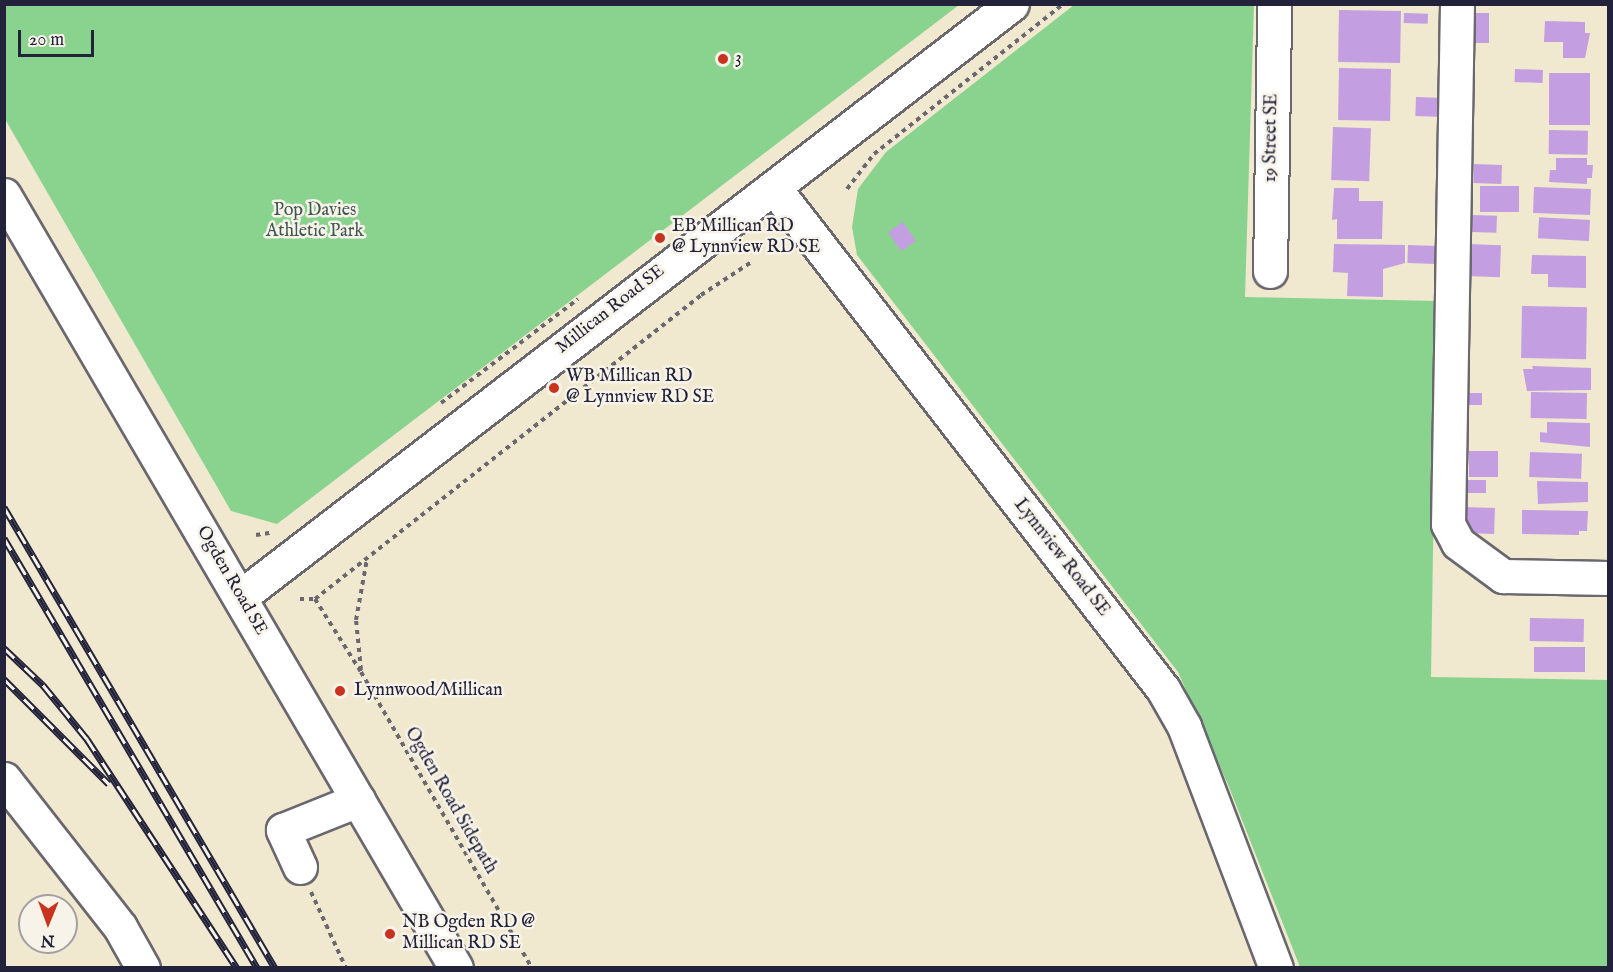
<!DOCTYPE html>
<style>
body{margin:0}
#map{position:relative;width:1613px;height:972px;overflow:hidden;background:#f0e8cf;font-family:"IM FELL English",serif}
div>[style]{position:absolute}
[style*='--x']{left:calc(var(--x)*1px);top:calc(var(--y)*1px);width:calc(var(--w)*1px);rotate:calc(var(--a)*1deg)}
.green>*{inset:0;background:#8ad38f}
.building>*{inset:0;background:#c39ee1;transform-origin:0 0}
.path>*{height:4px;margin-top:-2px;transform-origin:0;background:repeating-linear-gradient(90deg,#6a676f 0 4.5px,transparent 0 9px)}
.roads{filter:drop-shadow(2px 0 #6a676f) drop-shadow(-2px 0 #6a676f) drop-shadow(0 2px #6a676f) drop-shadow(0 -2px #6a676f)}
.minor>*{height:33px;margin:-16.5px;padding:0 16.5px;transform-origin:16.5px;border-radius:16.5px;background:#fff}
.rail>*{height:7px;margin-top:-3.5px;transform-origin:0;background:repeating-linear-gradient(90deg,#f7f3e8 0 14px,#22223b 0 28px);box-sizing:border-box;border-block:2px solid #22223b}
.dots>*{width:16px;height:16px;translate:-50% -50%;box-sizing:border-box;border:3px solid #f7f3e8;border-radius:50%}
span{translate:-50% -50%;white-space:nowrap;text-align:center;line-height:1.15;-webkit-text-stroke:5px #f7f3e8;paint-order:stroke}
.poi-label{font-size:18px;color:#22223b}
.left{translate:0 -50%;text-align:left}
.street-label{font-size:18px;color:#22223b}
.park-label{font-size:18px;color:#415754}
.frame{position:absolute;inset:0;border:6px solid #22223b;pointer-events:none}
.north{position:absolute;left:18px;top:894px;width:60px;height:60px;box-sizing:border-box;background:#f7f3e8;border:2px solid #a29fa3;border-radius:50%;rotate:181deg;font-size:16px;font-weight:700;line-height:24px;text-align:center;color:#22223b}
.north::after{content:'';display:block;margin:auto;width:21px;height:27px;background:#c8321e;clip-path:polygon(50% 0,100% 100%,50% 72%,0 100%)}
.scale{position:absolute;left:18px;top:30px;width:76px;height:27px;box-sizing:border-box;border:3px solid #22223b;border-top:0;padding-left:8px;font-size:18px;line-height:21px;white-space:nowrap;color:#22223b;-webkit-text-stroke:4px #f7f3e8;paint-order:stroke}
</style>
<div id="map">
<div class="green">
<i style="clip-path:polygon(4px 5px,5px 4px,959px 5px,277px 524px,231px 511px,5px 119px)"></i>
<i style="clip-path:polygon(1074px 5px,1254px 5px,1245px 297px,1437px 301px,1431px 677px,1608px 680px,1608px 967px,1300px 967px,1229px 787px,1178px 672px,857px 255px,852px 227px,858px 189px,886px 152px)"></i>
</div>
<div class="building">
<i style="left:1339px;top:10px;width:62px;height:52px;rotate:1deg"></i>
<i style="left:1404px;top:13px;width:24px;height:10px;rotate:2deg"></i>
<i style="left:1474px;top:13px;width:15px;height:30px"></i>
<i style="clip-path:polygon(1545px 21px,1585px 22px,1585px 33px,1590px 33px,1585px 58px,1563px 58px,1563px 42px,1544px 42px)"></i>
<i style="left:1339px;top:68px;width:52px;height:52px;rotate:1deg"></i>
<i style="left:1515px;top:69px;width:28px;height:13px;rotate:2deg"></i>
<i style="left:1549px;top:73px;width:41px;height:52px"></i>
<i style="left:1416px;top:97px;width:29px;height:19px;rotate:2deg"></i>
<i style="left:1333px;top:127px;width:38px;height:53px;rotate:2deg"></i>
<i style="left:1549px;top:130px;width:39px;height:24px;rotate:1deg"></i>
<i style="clip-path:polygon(1556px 158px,1587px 158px,1587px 165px,1593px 165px,1592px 178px,1587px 178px,1587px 184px,1549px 182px,1550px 170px,1556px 170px)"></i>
<i style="left:1474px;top:164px;width:28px;height:19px;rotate:2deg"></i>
<i style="left:1480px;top:186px;width:39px;height:26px"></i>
<i style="left:1534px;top:187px;width:57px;height:26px;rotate:2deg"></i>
<i style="clip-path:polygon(1334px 188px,1359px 188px,1359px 201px,1383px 201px,1382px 239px,1337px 239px,1337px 219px,1332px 220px)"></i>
<i style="left:1472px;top:215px;width:25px;height:17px;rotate:2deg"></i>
<i style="left:1590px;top:220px;width:21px;height:51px;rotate:93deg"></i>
<i style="left:903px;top:222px;width:23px;height:18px;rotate:56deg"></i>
<i style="clip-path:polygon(1334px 244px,1405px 245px,1405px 263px,1383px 269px,1383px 297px,1347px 296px,1348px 273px,1333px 272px)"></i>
<i style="left:1468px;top:244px;width:33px;height:32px;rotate:2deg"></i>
<i style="left:1408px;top:245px;width:30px;height:18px;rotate:2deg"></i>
<i style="clip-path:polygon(1532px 255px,1586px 256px,1586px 288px,1548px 287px,1548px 274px,1531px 274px)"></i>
<i style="left:1522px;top:306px;width:65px;height:52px;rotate:1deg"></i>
<i style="clip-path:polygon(1532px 366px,1591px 368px,1591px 390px,1527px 391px,1523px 369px,1533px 369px)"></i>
<i style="left:1531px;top:392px;width:56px;height:26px;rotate:1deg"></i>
<i style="left:1482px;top:393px;width:12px;height:16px;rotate:90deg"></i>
<i style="clip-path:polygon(1547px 422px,1590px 423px,1590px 447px,1540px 442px,1540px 432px,1547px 433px)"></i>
<i style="left:1469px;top:451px;width:29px;height:26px"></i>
<i style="left:1530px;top:452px;width:52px;height:25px;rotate:2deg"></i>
<i style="left:1466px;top:480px;width:20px;height:13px"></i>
<i style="clip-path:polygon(1537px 481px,1588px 482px,1588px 502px,1538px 504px)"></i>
<i style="left:1465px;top:507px;width:30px;height:26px;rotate:2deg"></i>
<i style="clip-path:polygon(1522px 510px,1588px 511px,1587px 531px,1579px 531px,1579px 535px,1522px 534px)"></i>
<i style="left:1530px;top:618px;width:54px;height:23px;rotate:1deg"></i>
<i style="left:1534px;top:647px;width:51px;height:25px"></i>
</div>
<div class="path">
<i style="--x:847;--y:189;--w:44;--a:-52.4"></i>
<i style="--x:874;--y:154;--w:241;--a:-38.4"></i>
<i style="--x:441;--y:403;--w:172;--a:-37.2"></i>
<i style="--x:256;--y:535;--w:18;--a:-9"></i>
<i style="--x:300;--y:599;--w:15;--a:0"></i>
<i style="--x:315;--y:599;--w:86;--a:57.8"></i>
<i style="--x:361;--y:672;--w:342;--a:60"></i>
<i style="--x:315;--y:599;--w:491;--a:-38.2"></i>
<i style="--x:701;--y:295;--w:62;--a:-33.2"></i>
<i style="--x:361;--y:670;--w:50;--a:-95.7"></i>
<i style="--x:356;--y:620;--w:62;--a:-79.8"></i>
<i style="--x:311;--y:892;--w:84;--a:65.3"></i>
</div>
<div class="roads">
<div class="minor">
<i style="--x:1457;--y:4;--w:520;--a:90.99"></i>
<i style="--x:1448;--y:524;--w:21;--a:62"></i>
<i style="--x:1458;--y:543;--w:56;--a:36.3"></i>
<i style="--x:1503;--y:576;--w:105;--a:1.1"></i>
<i style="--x:775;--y:189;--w:633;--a:52.19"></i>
<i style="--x:1163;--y:689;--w:43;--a:60.4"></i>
<i style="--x:1184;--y:726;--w:259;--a:69.2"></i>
<i style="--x:4;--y:195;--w:895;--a:59.68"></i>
<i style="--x:1270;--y:271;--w:267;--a:-89.1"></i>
<i style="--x:240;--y:597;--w:973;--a:-37.53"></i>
<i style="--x:4;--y:779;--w:188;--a:51.9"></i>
<i style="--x:120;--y:927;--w:47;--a:60.7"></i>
<i style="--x:300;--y:867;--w:41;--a:-114.7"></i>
<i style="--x:283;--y:830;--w:81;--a:-21.8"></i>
</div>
</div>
<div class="rail">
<i style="--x:4;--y:507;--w:535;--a:59.55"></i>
<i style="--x:4;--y:538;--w:499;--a:59.5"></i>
<i style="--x:4;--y:648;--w:54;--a:43.5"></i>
<i style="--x:43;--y:685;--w:70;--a:50.8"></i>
<i style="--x:87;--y:739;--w:274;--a:56.8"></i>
<i style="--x:4;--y:679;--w:148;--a:45"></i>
</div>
<div class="dots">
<i style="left:723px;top:59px;background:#c8321e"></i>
<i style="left:660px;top:238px;background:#c8321e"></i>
<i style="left:554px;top:388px;background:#c8321e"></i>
<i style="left:340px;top:691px;background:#c8321e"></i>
<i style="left:390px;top:934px;background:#c8321e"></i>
</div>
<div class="poi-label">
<span class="left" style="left:735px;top:59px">3</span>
<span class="left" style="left:672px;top:238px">EB Millican RD<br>@ Lynnview RD SE</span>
<span class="left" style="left:566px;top:388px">WB Millican RD<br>@ Lynnview RD SE</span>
<span class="left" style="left:354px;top:691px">Lynnwood/Millican</span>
<span class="left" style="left:402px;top:934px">NB Ogden RD @<br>Millican RD SE</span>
</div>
<div class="street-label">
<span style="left:1272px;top:138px;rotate:-89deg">19 Street SE</span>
<span style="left:611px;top:310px;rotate:-38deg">Millican Road SE</span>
<span style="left:1061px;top:558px;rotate:52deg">Lynnview Road SE</span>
<span style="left:231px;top:581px;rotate:60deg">Ogden Road SE</span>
<span style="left:450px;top:801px;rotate:60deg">Ogden Road Sidepath</span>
</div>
<div class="park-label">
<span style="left:315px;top:222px">Pop Davies<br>Athletic Park</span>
</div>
<div class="frame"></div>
<div class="north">N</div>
<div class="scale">20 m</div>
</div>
